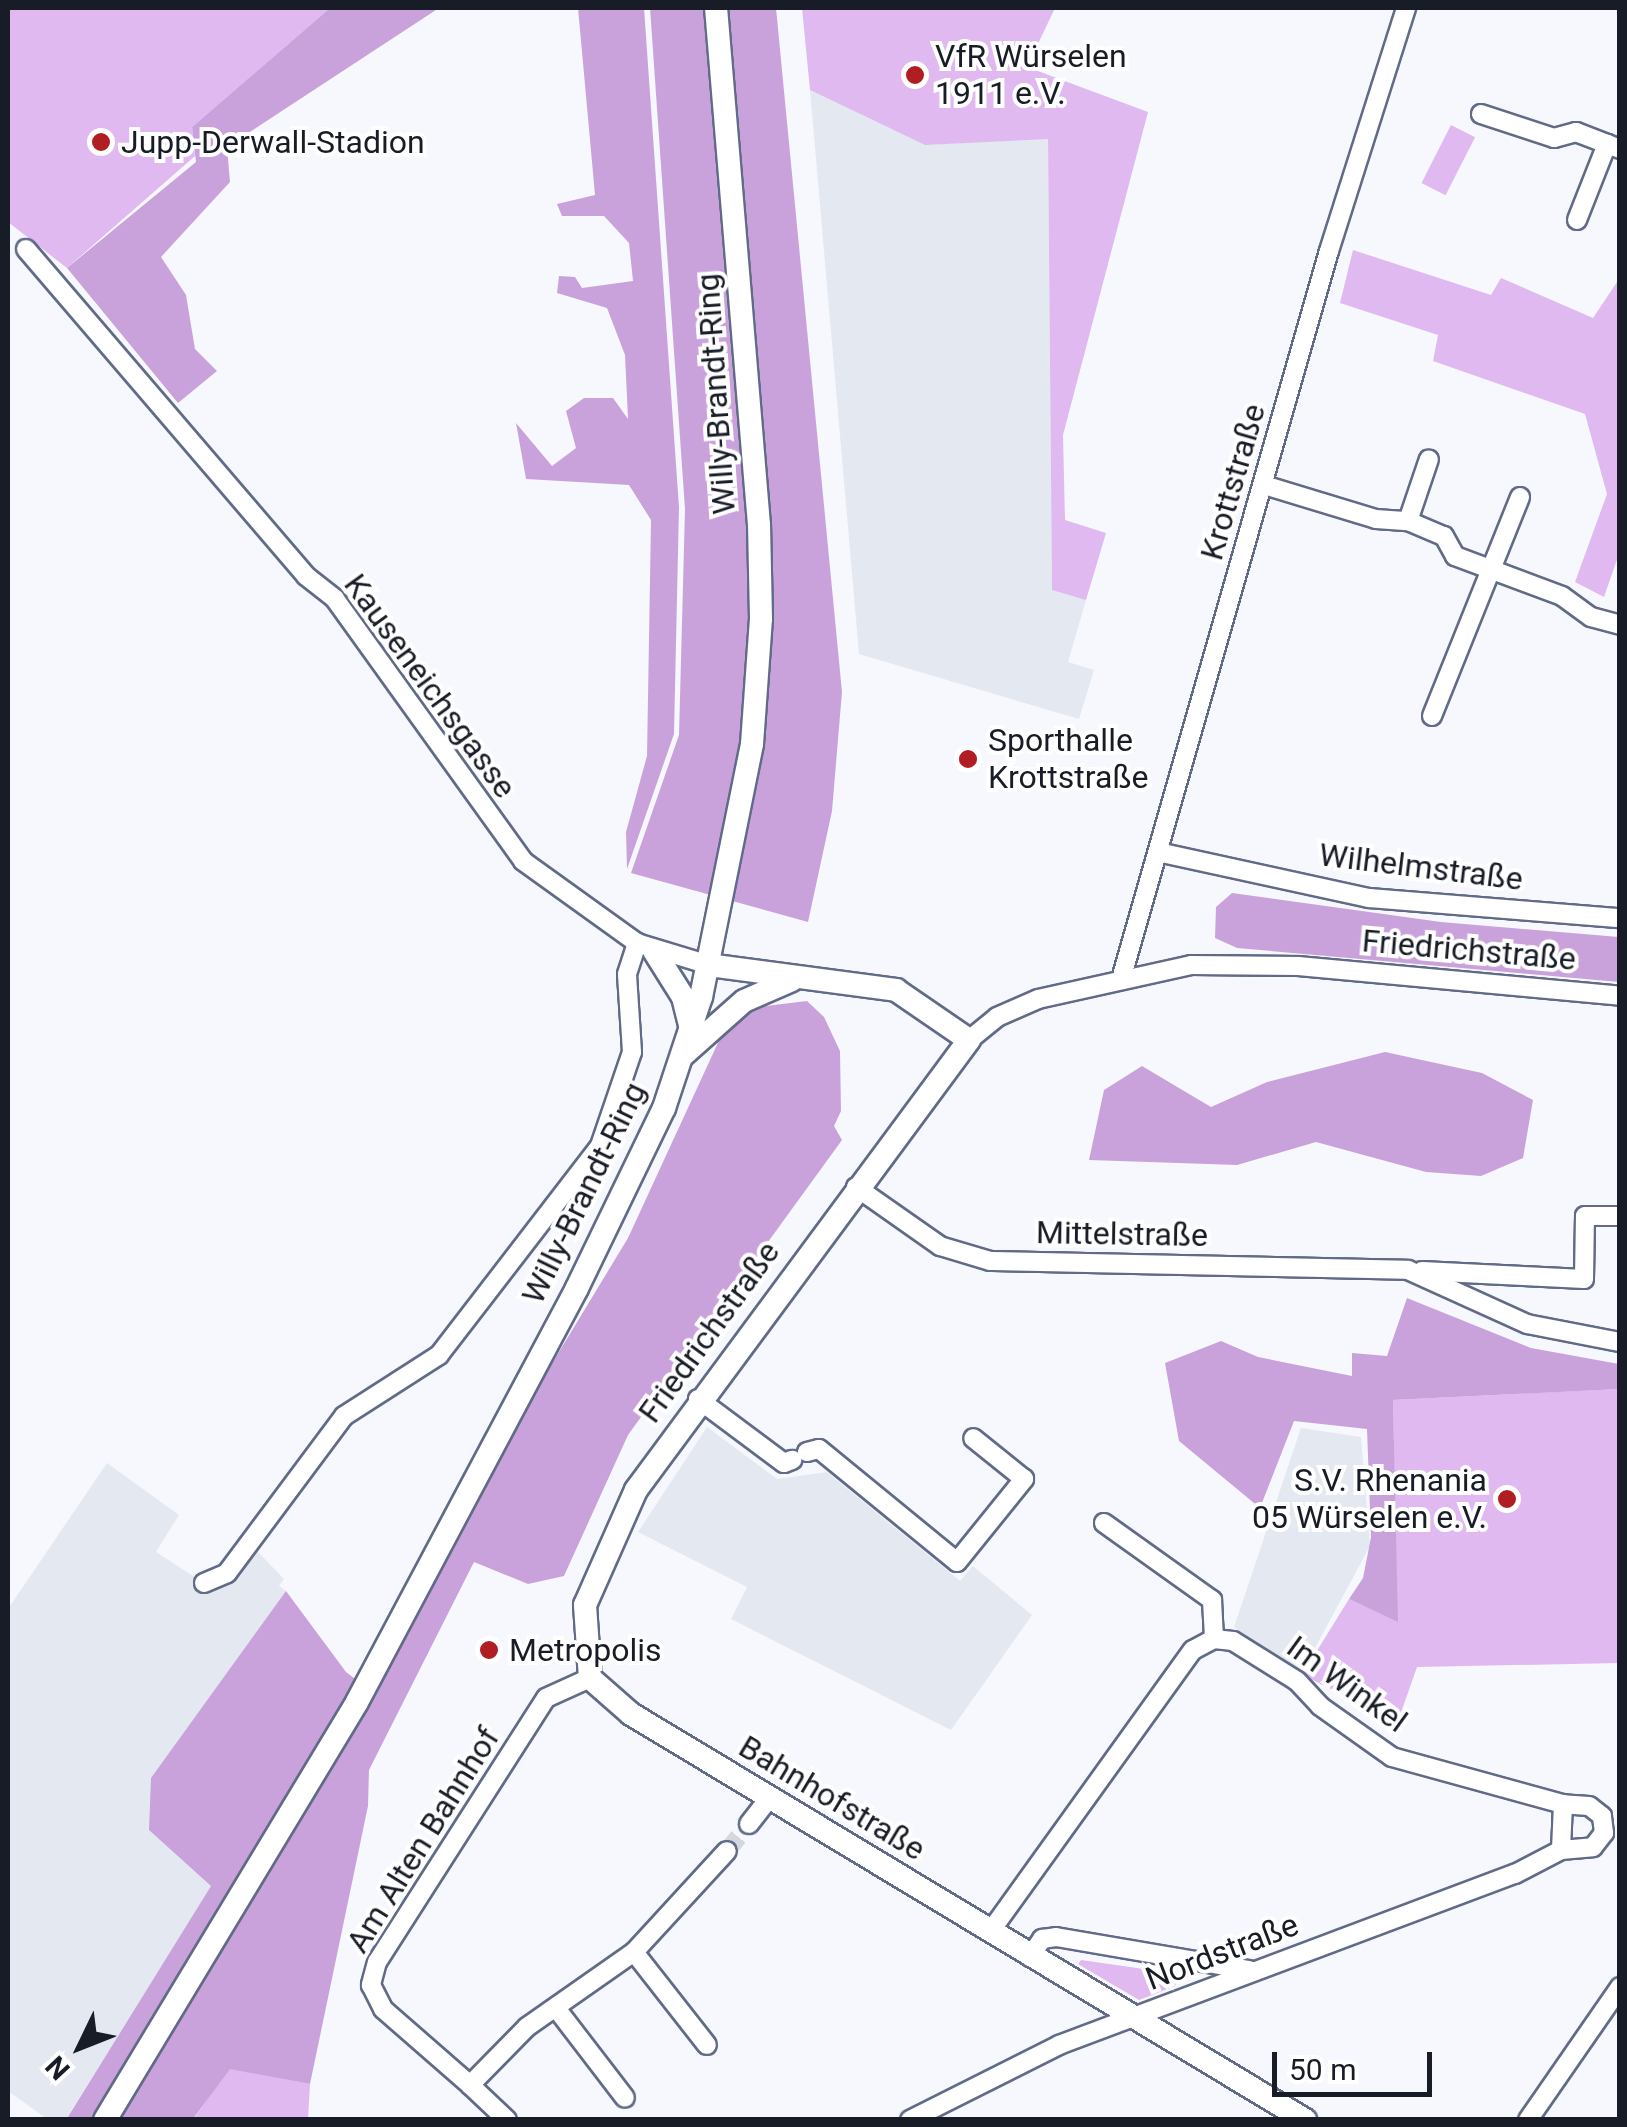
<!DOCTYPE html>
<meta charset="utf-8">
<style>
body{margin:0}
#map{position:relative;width:1627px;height:2127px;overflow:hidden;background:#f6f8fe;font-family:Roboto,sans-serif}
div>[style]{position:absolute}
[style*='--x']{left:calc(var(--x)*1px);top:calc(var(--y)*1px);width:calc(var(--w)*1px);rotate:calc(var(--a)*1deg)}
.built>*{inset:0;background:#e4e8f0}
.green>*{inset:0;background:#dfb9ef;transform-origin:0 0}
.forest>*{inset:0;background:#caa2db}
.street-tunnel>*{height:18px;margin-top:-9px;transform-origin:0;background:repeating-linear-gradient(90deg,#d5d7de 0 18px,transparent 0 27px)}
.roads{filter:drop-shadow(2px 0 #616b87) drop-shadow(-2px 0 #616b87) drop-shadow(0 2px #616b87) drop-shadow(0 -2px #616b87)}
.street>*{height:18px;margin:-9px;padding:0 9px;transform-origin:9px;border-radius:9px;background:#fff}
.secondary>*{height:22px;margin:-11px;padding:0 11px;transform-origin:11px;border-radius:11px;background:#fff}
.dots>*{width:28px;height:28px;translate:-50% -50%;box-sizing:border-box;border:5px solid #fff;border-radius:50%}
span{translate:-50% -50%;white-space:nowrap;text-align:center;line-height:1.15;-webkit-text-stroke:8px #fff;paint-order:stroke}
.poi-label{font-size:32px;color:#181c27}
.left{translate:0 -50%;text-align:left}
.right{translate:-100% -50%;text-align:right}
.street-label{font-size:32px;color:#181c27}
.frame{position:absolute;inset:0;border:10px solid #181c27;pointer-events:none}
.north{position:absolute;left:30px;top:1997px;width:100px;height:100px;-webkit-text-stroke:8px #fff;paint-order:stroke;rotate:227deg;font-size:28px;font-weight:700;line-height:40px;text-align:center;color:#181c27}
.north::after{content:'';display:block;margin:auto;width:35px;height:45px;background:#181c27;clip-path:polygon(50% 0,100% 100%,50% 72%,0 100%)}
.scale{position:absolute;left:1272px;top:2052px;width:160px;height:45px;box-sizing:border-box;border:5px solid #181c27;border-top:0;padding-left:12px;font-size:30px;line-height:35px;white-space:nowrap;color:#181c27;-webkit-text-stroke:8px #fff;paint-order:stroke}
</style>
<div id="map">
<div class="built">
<i style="clip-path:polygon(810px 90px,925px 145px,1048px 138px,1052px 589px,1086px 600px,1068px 662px,1094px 670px,1079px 719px,859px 654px)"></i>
<i style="clip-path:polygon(707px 1427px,777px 1479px,827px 1472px,960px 1581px,973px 1566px,1032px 1615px,951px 1730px,731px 1619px,747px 1587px,638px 1532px)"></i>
<i style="clip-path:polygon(1301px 1428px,1361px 1437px,1370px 1546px,1301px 1674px,1234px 1627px)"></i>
<i style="clip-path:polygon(107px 1463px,179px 1515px,156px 1552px,210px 1587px,230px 1584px,256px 1550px,284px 1579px,279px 1586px,286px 1591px,232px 1667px,150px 1830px,212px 1886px,66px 2119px,47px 2119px,8px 2091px,8px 1609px)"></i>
</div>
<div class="green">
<i style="clip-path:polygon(8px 8px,330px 8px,192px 127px,195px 156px,67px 268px,8px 222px)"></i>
<i style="clip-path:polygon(802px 8px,1055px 8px,1027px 67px,1148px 112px,1063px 435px,1065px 520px,1106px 533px,1086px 600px,1052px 590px,1048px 139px,925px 145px,810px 90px)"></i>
<i style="left:1451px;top:125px;width:27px;height:65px;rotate:27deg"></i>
<i style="clip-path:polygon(1353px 250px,1491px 295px,1501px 278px,1593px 318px,1619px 279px,1620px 551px,1604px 597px,1575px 582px,1607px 494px,1585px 414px,1433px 361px,1438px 335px,1340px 303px)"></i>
<i style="clip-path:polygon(1619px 1389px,1619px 1663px,1417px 1667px,1398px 1721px,1302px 1675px,1349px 1599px,1397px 1621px,1393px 1400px)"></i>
<i style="clip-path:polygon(1081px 1960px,1172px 1973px,1178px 1978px,1175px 1986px,1139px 2000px,1078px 1964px)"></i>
<i style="clip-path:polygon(229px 2068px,310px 2084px,308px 2119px,193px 2120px)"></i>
</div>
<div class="forest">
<i style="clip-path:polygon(330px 8px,439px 8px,227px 147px,230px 182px,161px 257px,186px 295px,195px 349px,217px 371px,178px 403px,67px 268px,196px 162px,192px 127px)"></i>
<i style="clip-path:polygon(578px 8px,644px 8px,679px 507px,674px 734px,627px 869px,626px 832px,647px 756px,651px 520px,629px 485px,526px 479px,516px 423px,552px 466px,576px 448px,566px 411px,584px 398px,613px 398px,628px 419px,625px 355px,607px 308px,557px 293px,559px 276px,575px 277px,582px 288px,633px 281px,629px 243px,604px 216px,562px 216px,557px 204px,595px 195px)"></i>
<i style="clip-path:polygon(650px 8px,776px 8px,842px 692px,832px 811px,808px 922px,631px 873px,679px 735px,685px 509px)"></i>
<i style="clip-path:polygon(1232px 893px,1441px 922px,1619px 937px,1619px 982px,1237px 948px,1215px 938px,1216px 907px)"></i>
<i style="clip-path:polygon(807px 1001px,824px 1017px,840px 1051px,841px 1111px,834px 1126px,842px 1140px,628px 1435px,564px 1576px,528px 1584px,474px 1562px,369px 1770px,368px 1806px,310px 2084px,230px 2069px,193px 2119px,66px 2120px,211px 1886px,149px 1830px,151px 1778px,286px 1591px,346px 1672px,375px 1694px,548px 1370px,628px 1238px,722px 1034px,758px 1007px)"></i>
<i style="clip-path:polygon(1385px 1052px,1482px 1073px,1533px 1100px,1523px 1158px,1481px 1176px,1426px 1172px,1316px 1142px,1237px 1165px,1089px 1160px,1104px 1090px,1142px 1066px,1211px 1107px,1267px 1082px)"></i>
<i style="clip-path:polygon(1407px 1298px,1531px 1348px,1619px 1364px,1620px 1389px,1393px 1400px,1398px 1622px,1349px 1599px,1363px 1578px,1371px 1537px,1367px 1429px,1294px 1421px,1260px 1508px,1179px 1441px,1165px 1363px,1221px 1341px,1258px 1357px,1352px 1376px,1352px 1353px,1387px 1356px)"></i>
</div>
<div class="street-tunnel">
<i style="--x:727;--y:1851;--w:35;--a:-51"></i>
</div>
<div class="roads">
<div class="street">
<i style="--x:1481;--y:114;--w:77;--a:18.2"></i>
<i style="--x:1554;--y:138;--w:23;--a:-15"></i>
<i style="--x:1576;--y:132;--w:47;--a:21.1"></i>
<i style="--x:1577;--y:220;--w:82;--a:-68.5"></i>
<i style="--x:26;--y:249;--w:430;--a:49.4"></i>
<i style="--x:306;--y:576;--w:37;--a:38"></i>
<i style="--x:335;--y:599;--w:322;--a:54.3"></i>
<i style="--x:523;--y:861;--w:140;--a:35.7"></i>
<i style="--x:637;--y:943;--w:75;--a:17"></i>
<i style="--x:1264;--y:485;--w:117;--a:16.9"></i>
<i style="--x:1376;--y:519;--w:32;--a:4"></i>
<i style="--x:1408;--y:521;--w:39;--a:23"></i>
<i style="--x:1444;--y:536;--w:23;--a:61"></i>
<i style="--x:1455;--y:556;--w:114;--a:20.5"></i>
<i style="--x:1562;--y:596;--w:36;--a:36"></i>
<i style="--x:1591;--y:617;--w:30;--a:15"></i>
<i style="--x:1408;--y:521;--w:65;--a:-71.3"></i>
<i style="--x:1432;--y:716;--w:236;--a:-68.1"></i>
<i style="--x:1158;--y:852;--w:216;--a:12.3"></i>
<i style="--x:1369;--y:898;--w:252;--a:4.6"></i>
<i style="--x:1122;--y:976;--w:754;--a:-74.07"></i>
<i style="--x:1329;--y:251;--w:255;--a:-72.4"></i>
<i style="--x:969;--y:1040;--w:36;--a:-39"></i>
<i style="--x:997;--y:1017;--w:45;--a:-23.7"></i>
<i style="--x:1038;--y:999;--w:157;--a:-12.5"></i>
<i style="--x:1191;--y:965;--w:108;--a:0.5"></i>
<i style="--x:1299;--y:966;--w:322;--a:5.3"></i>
<i style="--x:856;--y:1187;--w:103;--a:35.1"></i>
<i style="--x:940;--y:1246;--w:52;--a:16.7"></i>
<i style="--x:990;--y:1261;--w:418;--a:1.2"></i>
<i style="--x:1408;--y:1270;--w:131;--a:24.4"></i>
<i style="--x:1527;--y:1324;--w:95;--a:11"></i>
<i style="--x:1422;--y:1271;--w:162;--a:2.8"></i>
<i style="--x:1584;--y:1279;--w:63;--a:-89.1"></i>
<i style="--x:1585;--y:1216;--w:35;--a:0"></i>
<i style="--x:698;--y:1399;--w:107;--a:36.7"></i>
<i style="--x:784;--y:1463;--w:9;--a:-21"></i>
<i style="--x:807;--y:1452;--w:12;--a:-14"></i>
<i style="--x:819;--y:1449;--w:178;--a:39.3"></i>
<i style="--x:957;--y:1562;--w:107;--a:-51.1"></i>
<i style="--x:1024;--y:1479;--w:65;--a:-141.2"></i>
<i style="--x:1104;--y:1523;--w:133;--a:35.5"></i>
<i style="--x:1212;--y:1600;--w:39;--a:87"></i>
<i style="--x:204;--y:1583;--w:25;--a:-23"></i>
<i style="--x:227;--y:1573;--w:196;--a:-53.3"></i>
<i style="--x:344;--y:1416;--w:113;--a:-32.7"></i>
<i style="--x:439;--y:1355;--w:264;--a:-52.4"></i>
<i style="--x:600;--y:1146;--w:99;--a:-71.2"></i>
<i style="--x:632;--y:1052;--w:78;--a:-93.7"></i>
<i style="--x:627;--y:974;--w:33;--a:-72"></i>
<i style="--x:590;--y:1678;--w:48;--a:155.6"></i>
<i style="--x:546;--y:1698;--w:313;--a:122.6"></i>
<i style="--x:377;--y:1962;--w:24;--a:105"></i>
<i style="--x:371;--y:1985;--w:27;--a:63"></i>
<i style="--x:383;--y:2009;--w:116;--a:41.1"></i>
<i style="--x:470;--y:2085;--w:81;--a:-45.5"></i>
<i style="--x:527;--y:2027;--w:131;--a:-35"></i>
<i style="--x:634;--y:1952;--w:137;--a:-47.4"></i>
<i style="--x:749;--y:1824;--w:33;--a:-52"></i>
<i style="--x:990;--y:1932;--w:347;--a:-54.3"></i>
<i style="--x:1193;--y:1650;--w:24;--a:-28"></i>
<i style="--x:1214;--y:1639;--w:19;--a:6"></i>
<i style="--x:1233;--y:1641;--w:75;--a:32"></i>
<i style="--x:1297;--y:1681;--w:34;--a:47"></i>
<i style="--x:1320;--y:1706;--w:88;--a:35.3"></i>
<i style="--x:1392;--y:1757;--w:177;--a:15.4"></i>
<i style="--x:634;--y:1952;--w:118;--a:51.9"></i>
<i style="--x:1030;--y:1957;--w:22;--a:-56"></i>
<i style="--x:1042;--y:1939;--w:14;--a:-8"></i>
<i style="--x:1056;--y:1937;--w:196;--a:9.7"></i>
<i style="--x:556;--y:2008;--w:113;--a:52.5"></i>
<i style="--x:470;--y:2085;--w:51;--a:43.4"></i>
<i style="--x:910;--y:2120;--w:167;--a:-26.7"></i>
<i style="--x:1059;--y:2045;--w:487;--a:-20.6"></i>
<i style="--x:1515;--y:1874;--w:52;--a:-27.6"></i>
<i style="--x:1561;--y:1850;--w:32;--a:-5"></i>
<i style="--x:1593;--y:1847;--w:18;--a:-52"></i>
<i style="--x:1604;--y:1833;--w:17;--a:-97"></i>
<i style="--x:1602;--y:1816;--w:16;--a:-142"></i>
<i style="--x:1589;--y:1806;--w:26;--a:-176"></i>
<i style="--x:1563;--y:1804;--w:46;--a:92.5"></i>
<i style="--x:1528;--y:2120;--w:162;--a:-55.3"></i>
</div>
<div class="secondary">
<i style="--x:654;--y:951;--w:54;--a:57.8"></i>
<i style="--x:683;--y:997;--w:32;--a:76"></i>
<i style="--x:709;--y:965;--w:189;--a:7.6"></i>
<i style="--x:896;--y:990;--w:88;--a:34.4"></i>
<i style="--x:969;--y:1040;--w:560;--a:126.5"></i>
<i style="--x:636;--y:1490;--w:126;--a:113.9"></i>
<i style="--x:585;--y:1605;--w:73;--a:86.1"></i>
<i style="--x:590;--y:1678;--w:55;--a:41.3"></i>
<i style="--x:631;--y:1714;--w:787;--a:31.06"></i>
<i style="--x:682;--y:1056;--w:83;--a:-41.6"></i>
<i style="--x:744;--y:1001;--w:52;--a:-23.6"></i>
<i style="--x:105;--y:2120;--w:488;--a:-58.9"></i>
<i style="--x:357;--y:1702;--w:469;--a:-62"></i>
<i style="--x:577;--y:1288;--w:200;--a:-64.2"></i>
<i style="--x:664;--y:1108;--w:117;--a:-71.6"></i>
<i style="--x:701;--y:997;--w:258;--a:-78.6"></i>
<i style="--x:752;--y:744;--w:125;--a:-85.9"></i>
<i style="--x:761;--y:619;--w:94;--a:-91.2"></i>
<i style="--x:759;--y:525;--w:519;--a:-94.75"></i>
</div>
</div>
<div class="dots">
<i style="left:915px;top:75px;background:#b01e23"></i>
<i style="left:101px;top:142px;background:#b01e23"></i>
<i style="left:968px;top:759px;background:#b01e23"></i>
<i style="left:1507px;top:1499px;background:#b01e23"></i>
<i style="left:489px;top:1650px;background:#b01e23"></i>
</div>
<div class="poi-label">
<span class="left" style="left:935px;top:75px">VfR Würselen<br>1911 e.V.</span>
<span class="left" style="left:121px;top:142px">Jupp-Derwall-Stadion</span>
<span class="left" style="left:988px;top:759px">Sporthalle<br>Krottstraße</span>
<span class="right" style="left:1487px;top:1499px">S.V. Rhenania<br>05 Würselen e.V.</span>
<span class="left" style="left:509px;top:1650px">Metropolis</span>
</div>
<div class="street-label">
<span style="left:716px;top:394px;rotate:-94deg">Willy-Brandt-Ring</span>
<span style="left:1233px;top:482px;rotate:-74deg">Krottstraße</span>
<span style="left:430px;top:686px;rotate:54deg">Kauseneichsgasse</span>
<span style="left:1421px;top:867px;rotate:7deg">Wilhelmstraße</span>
<span style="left:1469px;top:950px;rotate:5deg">Friedrichstraße</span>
<span style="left:584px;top:1193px;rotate:-64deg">Willy-Brandt-Ring</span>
<span style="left:1122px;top:1234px;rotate:1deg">Mittelstraße</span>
<span style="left:709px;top:1332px;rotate:-54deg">Friedrichstraße</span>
<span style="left:1347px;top:1684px;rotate:36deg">Im Winkel</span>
<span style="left:832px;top:1798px;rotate:31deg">Bahnhofstraße</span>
<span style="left:423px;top:1840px;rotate:-58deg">Am Alten Bahnhof</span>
<span style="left:1222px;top:1952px;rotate:-21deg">Nordstraße</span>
</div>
<div class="frame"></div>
<div class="north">N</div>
<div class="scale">50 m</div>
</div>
